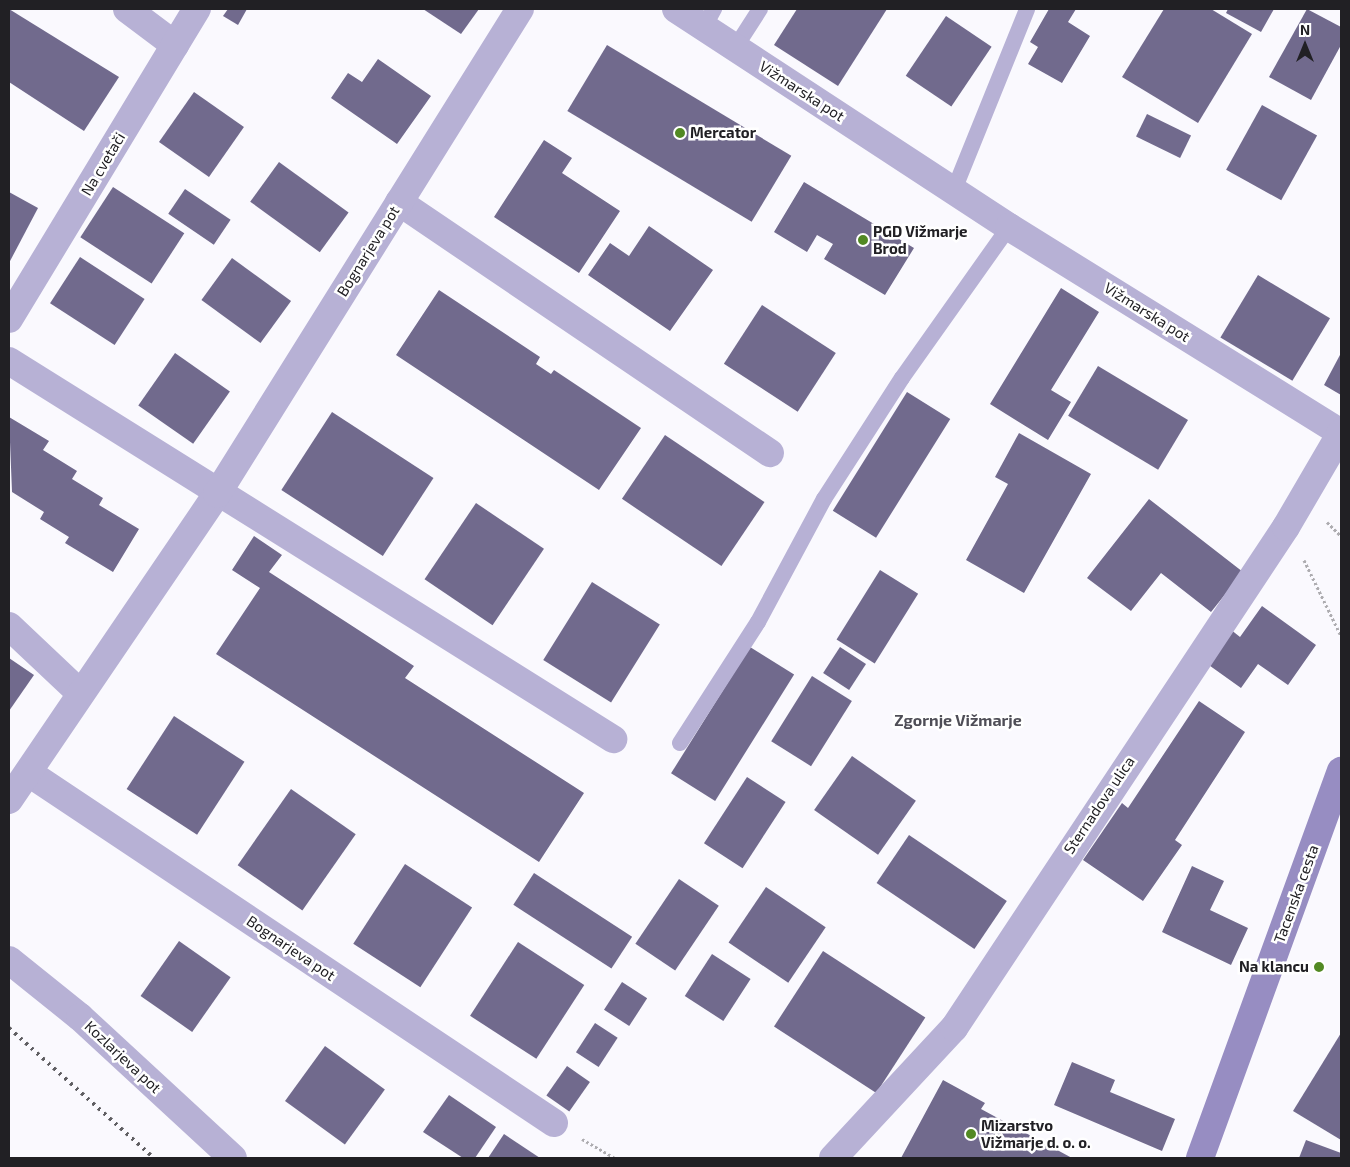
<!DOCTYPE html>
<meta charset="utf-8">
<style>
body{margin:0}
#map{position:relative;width:1350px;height:1167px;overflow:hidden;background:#faf9fe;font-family:"Exo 2",sans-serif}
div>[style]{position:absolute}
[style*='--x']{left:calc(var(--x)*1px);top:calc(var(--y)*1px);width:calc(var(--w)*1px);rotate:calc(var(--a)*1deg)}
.building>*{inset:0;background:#716a8d;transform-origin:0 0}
.path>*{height:3px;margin-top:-1.5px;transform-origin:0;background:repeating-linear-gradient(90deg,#adacb0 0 2.5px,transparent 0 5px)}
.service>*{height:16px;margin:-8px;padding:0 8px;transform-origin:8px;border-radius:8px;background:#b7b1d5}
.minor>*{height:28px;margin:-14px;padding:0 14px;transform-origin:14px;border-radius:14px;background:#b7b1d5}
.secondary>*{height:28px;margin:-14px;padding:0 14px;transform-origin:14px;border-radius:14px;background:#978dc2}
.rail>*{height:4px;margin-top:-2px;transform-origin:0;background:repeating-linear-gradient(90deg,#5f5e62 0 2.5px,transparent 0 7.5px)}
.dots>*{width:14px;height:14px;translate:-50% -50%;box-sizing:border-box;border:2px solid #fff;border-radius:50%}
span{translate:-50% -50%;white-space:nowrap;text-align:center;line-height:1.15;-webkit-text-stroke:5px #fff;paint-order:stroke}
.street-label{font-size:15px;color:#212024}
.poi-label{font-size:15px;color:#212024;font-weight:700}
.left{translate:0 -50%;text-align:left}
.right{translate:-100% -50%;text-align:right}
.neighbourhood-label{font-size:16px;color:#4f4e57;font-weight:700}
.frame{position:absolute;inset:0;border:10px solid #212024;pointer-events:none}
.north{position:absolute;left:1280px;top:20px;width:50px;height:50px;-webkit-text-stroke:4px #fff;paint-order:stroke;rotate:0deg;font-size:14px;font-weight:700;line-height:20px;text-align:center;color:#212024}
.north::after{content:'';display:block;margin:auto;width:18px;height:22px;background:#212024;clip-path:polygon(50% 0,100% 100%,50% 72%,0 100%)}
</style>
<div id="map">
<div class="building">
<i style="clip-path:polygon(9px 9px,119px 77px,84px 131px,9px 82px)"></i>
<i style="clip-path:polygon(228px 9px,247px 9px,238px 25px,223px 16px)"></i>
<i style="clip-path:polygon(423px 9px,479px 9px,461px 34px)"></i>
<i style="clip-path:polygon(797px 9px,887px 9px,838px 86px,774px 45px)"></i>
<i style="clip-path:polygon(1049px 9px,1076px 9px,1068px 22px,1090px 36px,1062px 83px,1028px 64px,1038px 47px,1030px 42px)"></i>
<i style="clip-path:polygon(1164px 9px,1211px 9px,1252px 34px,1198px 123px,1122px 77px)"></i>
<i style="clip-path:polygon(1228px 9px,1274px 9px,1261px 32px,1226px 13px)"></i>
<i style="clip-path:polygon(1307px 9px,1341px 27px,1341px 45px,1311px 100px,1269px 77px)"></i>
<i style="left:946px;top:16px;width:55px;height:72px;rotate:34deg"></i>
<i style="left:607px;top:45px;width:215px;height:77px;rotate:31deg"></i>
<i style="clip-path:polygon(378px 59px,431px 96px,397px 144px,331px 98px,348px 73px,362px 82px)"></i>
<i style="left:194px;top:92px;width:61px;height:61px;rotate:35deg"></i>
<i style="left:1262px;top:105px;width:63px;height:74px;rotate:29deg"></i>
<i style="left:1147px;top:114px;width:49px;height:25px;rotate:26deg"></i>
<i style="clip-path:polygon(544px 140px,572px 158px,562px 173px,620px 211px,579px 273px,494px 217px)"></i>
<i style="left:279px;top:162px;width:86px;height:49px;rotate:36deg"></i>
<i style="clip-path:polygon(804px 182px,914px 248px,885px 295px,824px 259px,833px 244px,817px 235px,807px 252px,774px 232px)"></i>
<i style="left:113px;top:187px;width:85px;height:60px;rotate:33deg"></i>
<i style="left:185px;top:189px;width:55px;height:30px;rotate:34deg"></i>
<i style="clip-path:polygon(9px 192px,38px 208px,9px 263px)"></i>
<i style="clip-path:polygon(649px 226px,713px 270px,670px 331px,588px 275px,610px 243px,629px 256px)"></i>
<i style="left:80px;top:257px;width:77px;height:55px;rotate:33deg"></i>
<i style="left:232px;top:258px;width:73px;height:52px;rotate:36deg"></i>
<i style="left:1258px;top:275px;width:84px;height:73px;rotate:31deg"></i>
<i style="clip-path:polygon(1061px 288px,1099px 312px,1051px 390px,1071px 402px,1048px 440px,990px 404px)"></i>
<i style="clip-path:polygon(439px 290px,540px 357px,536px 364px,551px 374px,554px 370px,641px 428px,599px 490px,396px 355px)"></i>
<i style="left:762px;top:305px;width:88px;height:70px;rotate:33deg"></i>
<i style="left:175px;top:353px;width:67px;height:64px;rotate:35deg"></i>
<i style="clip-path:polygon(1341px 353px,1341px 395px,1324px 385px)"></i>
<i style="left:1098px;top:366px;width:105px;height:58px;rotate:31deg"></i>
<i style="left:907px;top:392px;width:51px;height:140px;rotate:32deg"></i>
<i style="left:332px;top:412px;width:121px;height:93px;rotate:33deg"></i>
<i style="clip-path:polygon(9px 417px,49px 441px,43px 450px,77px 471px,72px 479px,103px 498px,99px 505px,139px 529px,113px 572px,65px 543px,69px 537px,40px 519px,44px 512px,12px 492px)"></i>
<i style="clip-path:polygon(1019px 433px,1091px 474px,1024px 593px,966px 560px,1008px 484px,995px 477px)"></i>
<i style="left:665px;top:435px;width:120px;height:77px;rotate:34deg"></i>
<i style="clip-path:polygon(1149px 499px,1243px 572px,1211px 612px,1161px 573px,1131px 611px,1087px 578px)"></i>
<i style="left:476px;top:503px;width:82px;height:92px;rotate:34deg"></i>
<i style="clip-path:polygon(254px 536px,282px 555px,269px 572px,414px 666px,405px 678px,584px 793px,539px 862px,216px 654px,260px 588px,232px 570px)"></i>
<i style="left:880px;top:570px;width:45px;height:82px;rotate:32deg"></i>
<i style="left:592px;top:582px;width:80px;height:92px;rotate:32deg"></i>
<i style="clip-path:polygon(1262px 606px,1316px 645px,1288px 685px,1258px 664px,1241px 688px,1206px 663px,1230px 629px,1240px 637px)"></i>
<i style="left:750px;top:647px;width:52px;height:149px;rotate:32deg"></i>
<i style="left:840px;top:647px;width:31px;height:31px;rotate:33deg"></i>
<i style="clip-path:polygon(9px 658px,34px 675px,9px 711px)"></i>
<i style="left:812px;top:676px;width:47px;height:77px;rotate:32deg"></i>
<i style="clip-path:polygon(1199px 701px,1245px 732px,1175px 840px,1182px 845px,1143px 901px,1083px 860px,1122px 803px,1128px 808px)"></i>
<i style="left:174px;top:716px;width:84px;height:87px;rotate:33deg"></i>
<i style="left:852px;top:756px;width:78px;height:66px;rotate:35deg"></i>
<i style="left:747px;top:777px;width:46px;height:79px;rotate:33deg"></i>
<i style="left:291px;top:789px;width:79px;height:93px;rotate:35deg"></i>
<i style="left:909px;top:835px;width:118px;height:58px;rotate:34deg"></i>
<i style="left:405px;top:864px;width:80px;height:95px;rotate:33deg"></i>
<i style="clip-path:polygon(1192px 866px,1224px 881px,1210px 910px,1248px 928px,1231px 965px,1162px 932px)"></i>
<i style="left:534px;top:873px;width:117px;height:38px;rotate:33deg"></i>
<i style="left:679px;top:879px;width:48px;height:78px;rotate:34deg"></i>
<i style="left:766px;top:887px;width:72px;height:67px;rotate:34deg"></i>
<i style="left:179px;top:941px;width:63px;height:67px;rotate:35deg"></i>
<i style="left:518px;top:942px;width:79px;height:88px;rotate:33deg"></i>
<i style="left:823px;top:951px;width:122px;height:90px;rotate:33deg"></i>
<i style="left:712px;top:954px;width:46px;height:50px;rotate:33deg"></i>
<i style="left:622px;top:982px;width:30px;height:33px;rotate:33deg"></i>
<i style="left:595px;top:1023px;width:27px;height:35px;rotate:33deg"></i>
<i style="clip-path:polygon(1341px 1033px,1341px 1140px,1293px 1111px)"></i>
<i style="left:325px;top:1046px;width:74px;height:68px;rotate:36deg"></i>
<i style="clip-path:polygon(1072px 1062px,1115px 1080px,1110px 1092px,1175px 1119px,1162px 1151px,1054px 1105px)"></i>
<i style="left:567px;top:1066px;width:28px;height:36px;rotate:35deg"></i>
<i style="clip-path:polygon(943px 1080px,985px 1103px,981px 1109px,1072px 1158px,901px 1158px)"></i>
<i style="clip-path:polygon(449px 1095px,496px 1127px,475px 1158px,463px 1158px,423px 1132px)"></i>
<i style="clip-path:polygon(504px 1134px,540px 1158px,488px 1158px)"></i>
<i style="clip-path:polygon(1306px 1140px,1341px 1153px,1341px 1158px,1299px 1158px)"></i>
</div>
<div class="path">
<i style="--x:1327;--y:522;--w:20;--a:45"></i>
<i style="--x:1304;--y:560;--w:85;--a:64"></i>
<i style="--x:582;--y:1139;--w:38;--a:30"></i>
</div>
<div class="service">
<i style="--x:704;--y:27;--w:21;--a:-61"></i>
<i style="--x:735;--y:48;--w:46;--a:-57.3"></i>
<i style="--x:954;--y:190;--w:195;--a:-68"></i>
<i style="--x:680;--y:743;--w:144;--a:-57.2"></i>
<i style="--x:758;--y:622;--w:140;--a:-61.8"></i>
<i style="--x:824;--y:499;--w:144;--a:-57.2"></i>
<i style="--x:902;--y:378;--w:185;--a:-54.7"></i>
</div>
<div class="minor">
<i style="--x:127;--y:9;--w:60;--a:36.9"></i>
<i style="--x:676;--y:9;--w:398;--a:33.2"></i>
<i style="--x:1009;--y:227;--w:391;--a:31.8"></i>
<i style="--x:399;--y:202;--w:448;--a:34.1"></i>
<i style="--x:9;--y:319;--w:363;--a:-58.8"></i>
<i style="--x:9;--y:361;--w:713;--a:32.04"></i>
<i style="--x:9;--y:626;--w:96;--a:43.3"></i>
<i style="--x:29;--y:773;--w:631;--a:33.69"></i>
<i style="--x:9;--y:800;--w:370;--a:-55.8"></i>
<i style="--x:217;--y:494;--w:572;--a:-58.01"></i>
<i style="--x:9;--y:960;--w:91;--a:38.8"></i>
<i style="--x:80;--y:1017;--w:208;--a:42.7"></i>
<i style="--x:833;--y:1158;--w:178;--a:-47.1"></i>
<i style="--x:954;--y:1028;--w:601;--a:-56.47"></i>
<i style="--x:1286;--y:527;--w:109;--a:-59.7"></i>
</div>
<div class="secondary">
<i style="--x:1200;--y:1158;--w:412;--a:-70"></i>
</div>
<div class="rail">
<i style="--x:9;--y:1028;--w:195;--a:41.9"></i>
</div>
<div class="dots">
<i style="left:680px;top:133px;background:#528923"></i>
<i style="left:863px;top:240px;background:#528923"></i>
<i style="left:1319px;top:967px;background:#528923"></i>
<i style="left:971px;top:1134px;background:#528923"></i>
</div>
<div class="street-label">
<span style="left:802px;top:91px;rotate:33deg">Vižmarska pot</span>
<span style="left:103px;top:164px;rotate:-59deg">Na cvetači</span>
<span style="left:368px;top:251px;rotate:-58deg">Bognarjeva pot</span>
<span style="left:1147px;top:312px;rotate:32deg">Vižmarska pot</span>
<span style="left:1099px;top:805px;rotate:-56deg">Sternadova ulica</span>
<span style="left:1296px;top:894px;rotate:-70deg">Tacenska cesta</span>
<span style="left:291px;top:948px;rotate:34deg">Bognarjeva pot</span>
<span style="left:123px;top:1057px;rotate:43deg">Kozlarjeva pot</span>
</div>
<div class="poi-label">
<span class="left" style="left:690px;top:133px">Mercator</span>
<span class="left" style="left:873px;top:240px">PGD Vižmarje<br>Brod</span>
<span class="right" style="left:1309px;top:967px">Na klancu</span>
<span class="left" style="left:981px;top:1134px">Mizarstvo<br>Vižmarje d. o. o.</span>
</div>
<div class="neighbourhood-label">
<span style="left:958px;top:720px">Zgornje Vižmarje</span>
</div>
<div class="frame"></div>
<div class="north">N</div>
</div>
